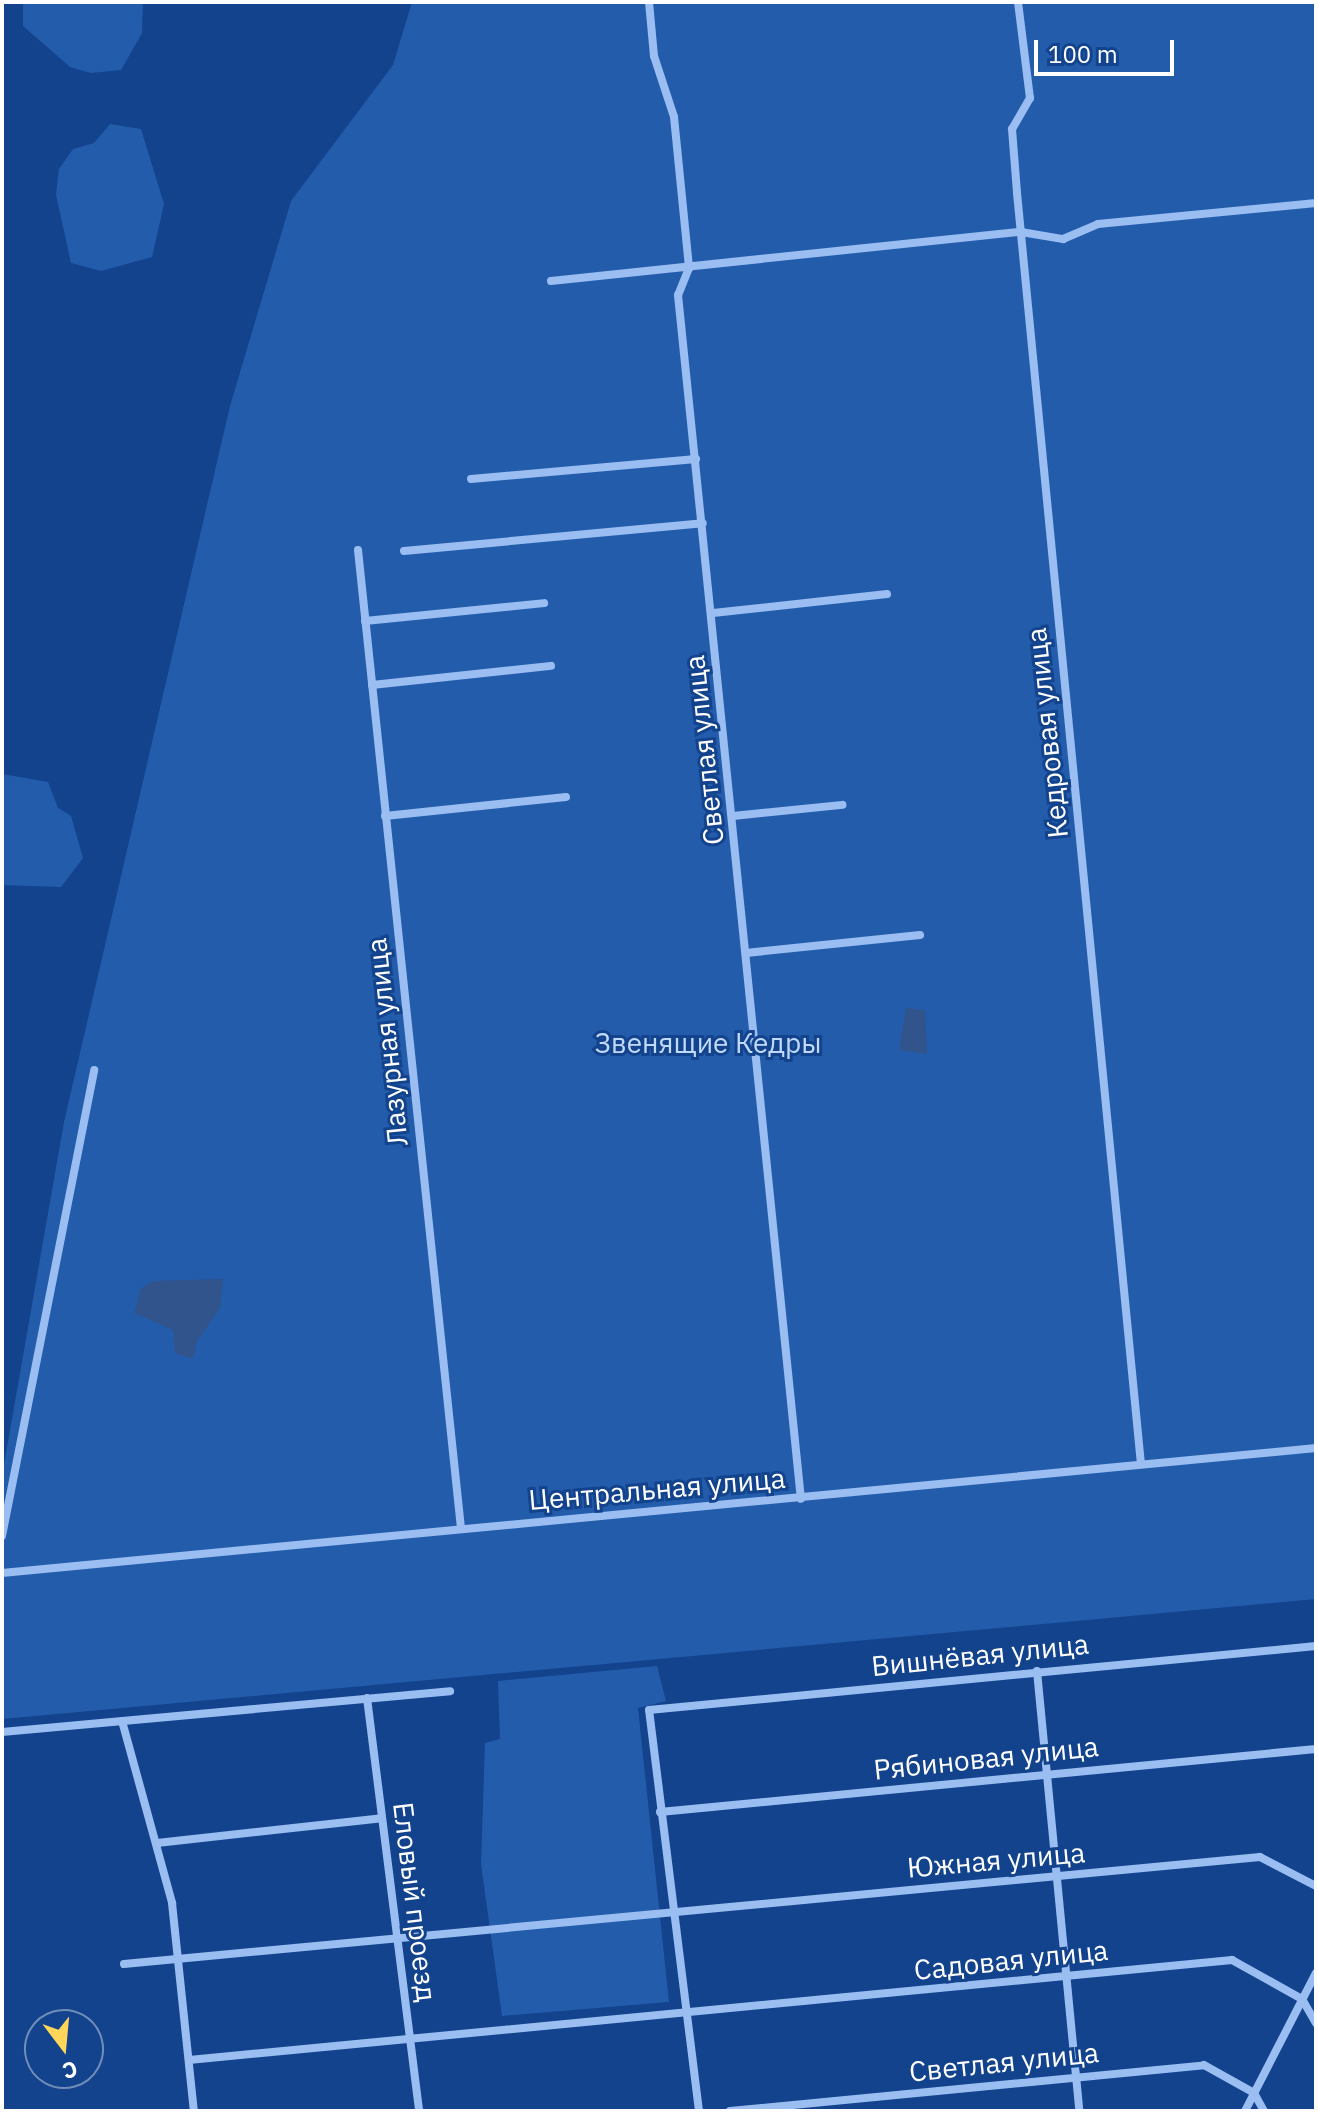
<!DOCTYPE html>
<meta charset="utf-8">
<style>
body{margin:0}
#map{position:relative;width:1318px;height:2113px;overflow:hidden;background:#12438c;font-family:"IBM Plex Sans",sans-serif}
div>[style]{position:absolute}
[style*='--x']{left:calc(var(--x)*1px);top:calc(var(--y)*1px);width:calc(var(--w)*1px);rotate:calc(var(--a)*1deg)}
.green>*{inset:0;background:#245cac}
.water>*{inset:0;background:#30548b}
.street>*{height:8px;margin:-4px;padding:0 4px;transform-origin:4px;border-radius:4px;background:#9abef1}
span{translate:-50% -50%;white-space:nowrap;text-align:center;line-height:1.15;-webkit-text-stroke:6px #12438c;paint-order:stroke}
.street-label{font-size:28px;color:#fff}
.park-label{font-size:28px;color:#c1dafc}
.frame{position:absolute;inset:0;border:4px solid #fff;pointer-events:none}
.north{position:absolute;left:24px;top:2009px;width:80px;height:80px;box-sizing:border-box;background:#12438c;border:2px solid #718eba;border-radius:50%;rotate:164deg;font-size:22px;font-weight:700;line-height:32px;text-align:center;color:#fff}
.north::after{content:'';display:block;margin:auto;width:28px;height:36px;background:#ffd55a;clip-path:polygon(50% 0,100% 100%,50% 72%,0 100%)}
.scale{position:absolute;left:1034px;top:40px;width:140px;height:36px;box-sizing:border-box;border:4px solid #fff;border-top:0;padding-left:10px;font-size:24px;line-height:28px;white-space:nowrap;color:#fff;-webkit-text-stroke:6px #12438c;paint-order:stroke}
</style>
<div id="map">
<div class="green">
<i style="clip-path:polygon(23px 2px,143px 2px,142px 33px,121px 70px,91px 73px,70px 67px,23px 26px)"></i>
<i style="clip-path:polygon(412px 2px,1316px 2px,1316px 1599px,2px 1719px,2px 1476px,64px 1122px,230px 406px,291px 201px,393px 65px)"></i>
<i style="clip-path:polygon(110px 124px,141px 129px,164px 204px,152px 257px,101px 271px,71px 263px,56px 195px,59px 169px,73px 149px,94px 143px)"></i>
<i style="clip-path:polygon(2px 774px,48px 782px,58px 808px,71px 816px,83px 858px,61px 887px,2px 885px)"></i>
<i style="clip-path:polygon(657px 1666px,666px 1701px,638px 1708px,669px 2002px,502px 2016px,481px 1864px,485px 1743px,500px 1739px,498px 1681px)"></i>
</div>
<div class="water">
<i style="clip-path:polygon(906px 1008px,925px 1010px,927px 1054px,899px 1050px)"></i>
<i style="clip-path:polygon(223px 1279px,220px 1308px,197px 1341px,193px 1359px,175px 1353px,173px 1330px,134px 1313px,141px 1288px,153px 1281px)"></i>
</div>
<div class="street">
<i style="--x:649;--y:2;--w:54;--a:84.7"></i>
<i style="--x:654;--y:56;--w:64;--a:71.8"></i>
<i style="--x:674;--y:117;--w:152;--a:84.3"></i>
<i style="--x:689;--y:268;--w:29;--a:112"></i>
<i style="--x:678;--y:295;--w:1210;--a:84.17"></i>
<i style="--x:1018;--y:2;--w:97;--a:82.9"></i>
<i style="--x:1030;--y:98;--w:36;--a:120"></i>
<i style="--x:1012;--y:129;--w:64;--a:85.5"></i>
<i style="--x:1017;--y:193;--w:1277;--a:84.43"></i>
<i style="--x:551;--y:281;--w:473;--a:-6"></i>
<i style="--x:1021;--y:232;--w:43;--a:9.5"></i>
<i style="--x:1063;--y:239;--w:38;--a:-23"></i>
<i style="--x:1098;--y:224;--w:219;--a:-5.5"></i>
<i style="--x:471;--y:479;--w:226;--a:-5.1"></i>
<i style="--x:358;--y:550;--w:983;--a:83.99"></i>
<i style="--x:404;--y:551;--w:300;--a:-5.3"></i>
<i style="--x:713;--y:613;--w:175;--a:-6.2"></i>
<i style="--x:365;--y:621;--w:180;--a:-5.7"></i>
<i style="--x:372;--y:685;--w:180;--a:-6.1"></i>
<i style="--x:385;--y:816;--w:182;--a:-6"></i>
<i style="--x:733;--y:816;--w:110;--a:-5.8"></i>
<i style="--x:746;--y:953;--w:175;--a:-5.9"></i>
<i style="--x:2;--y:1536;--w:475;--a:-78.8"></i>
<i style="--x:2;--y:1573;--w:1320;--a:-5.43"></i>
<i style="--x:1037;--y:1671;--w:442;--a:84.5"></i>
<i style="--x:367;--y:1698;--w:416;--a:82.8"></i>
<i style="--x:122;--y:1721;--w:189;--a:74.6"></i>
<i style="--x:172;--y:1903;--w:209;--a:84"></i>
<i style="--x:2;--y:1732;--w:450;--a:-5.2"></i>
<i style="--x:660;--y:1812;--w:659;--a:-5.49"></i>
<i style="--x:157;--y:1843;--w:226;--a:-6.3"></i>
<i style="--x:124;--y:1964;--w:1141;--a:-5.38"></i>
<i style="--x:1260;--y:1857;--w:63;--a:27.4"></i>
<i style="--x:189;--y:2060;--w:1048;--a:-5.48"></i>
<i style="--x:1232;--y:1960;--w:80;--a:29.1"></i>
<i style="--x:1302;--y:1999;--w:28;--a:60"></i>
<i style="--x:699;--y:2111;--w:404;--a:-97.1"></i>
<i style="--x:649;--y:1710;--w:670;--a:-5.48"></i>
<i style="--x:730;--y:2111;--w:476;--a:-5.5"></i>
<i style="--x:1204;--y:2065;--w:57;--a:29.2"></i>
<i style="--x:1254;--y:2093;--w:21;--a:61"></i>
<i style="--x:1245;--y:2111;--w:155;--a:-62.8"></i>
</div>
<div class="street-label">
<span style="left:1047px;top:733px;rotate:-96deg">Кедровая улица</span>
<span style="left:704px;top:750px;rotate:-96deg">Светлая улица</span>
<span style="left:387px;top:1042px;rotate:-96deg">Лазурная улица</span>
<span style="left:657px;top:1489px;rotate:-5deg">Центральная улица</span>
<span style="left:980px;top:1655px;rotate:-6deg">Вишнёвая улица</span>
<span style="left:986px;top:1758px;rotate:-6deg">Рябиновая улица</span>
<span style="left:996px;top:1860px;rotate:-5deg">Южная улица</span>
<span style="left:415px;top:1902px;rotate:83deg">Еловый проезд</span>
<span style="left:1011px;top:1960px;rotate:-6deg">Садовая улица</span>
<span style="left:1004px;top:2062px;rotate:-6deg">Светлая улица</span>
</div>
<div class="park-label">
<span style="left:708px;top:1043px">Звенящие Кедры</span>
</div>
<div class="frame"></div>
<div class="north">С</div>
<div class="scale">100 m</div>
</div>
